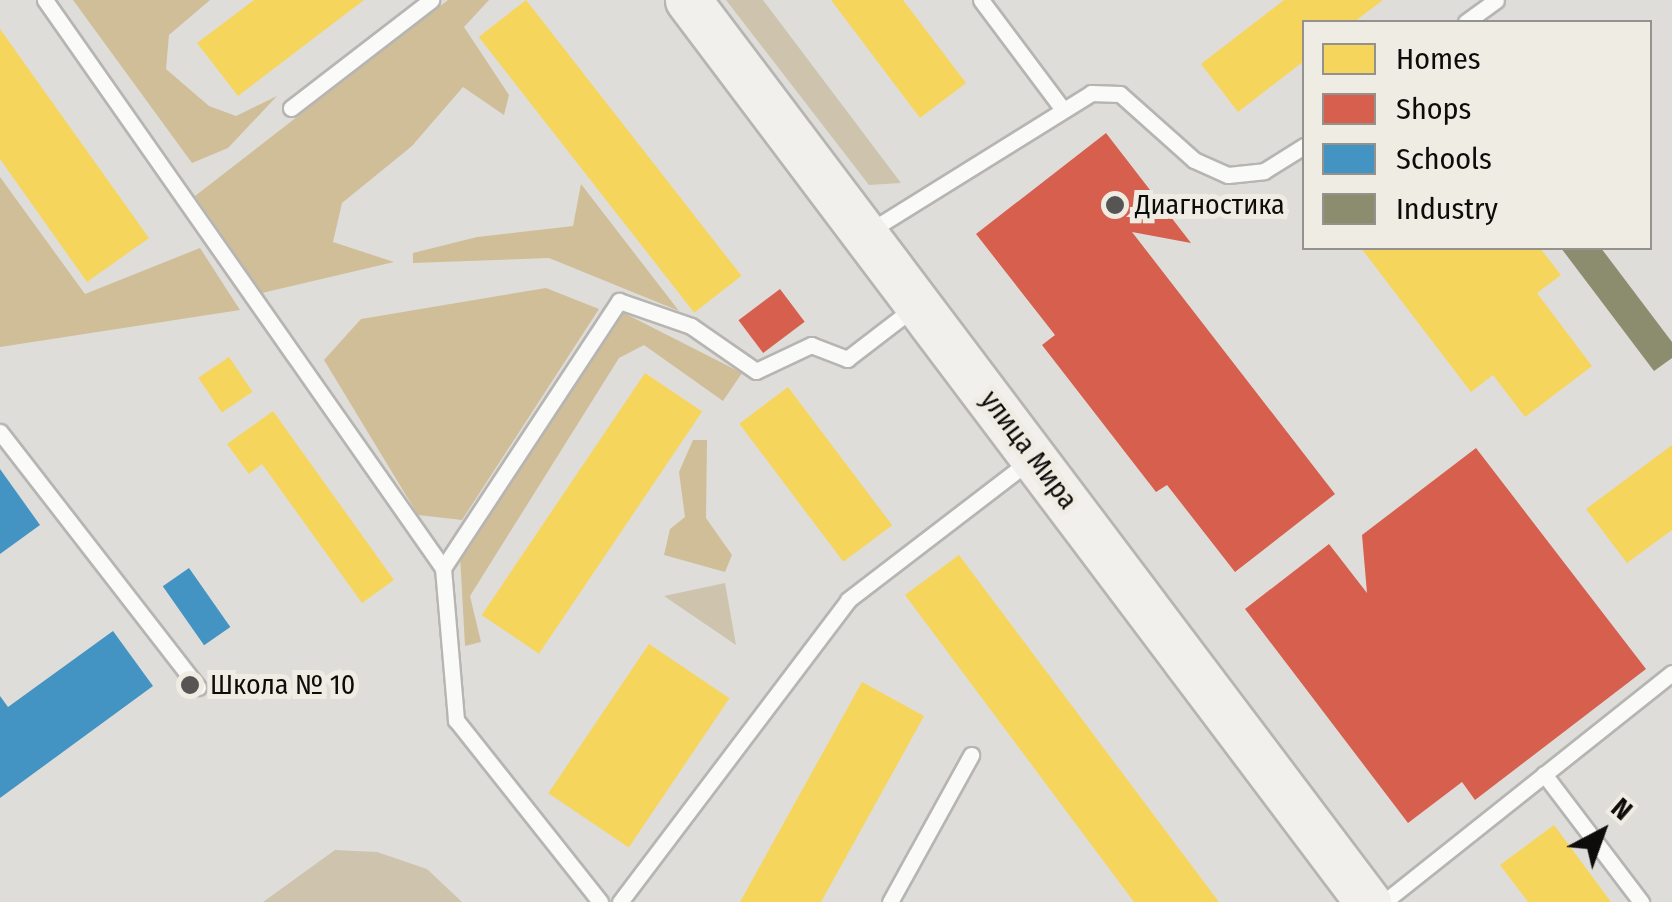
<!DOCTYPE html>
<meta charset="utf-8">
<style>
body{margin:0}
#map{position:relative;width:1672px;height:902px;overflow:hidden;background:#dfddda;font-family:"Fira Sans Condensed",sans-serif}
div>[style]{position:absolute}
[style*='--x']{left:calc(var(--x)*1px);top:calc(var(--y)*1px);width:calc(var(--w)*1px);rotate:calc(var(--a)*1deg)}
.green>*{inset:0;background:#cec3ac}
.forest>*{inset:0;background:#d0be98}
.homes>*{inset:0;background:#f6d55c;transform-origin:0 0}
.shops>*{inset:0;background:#d6604d;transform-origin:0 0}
.schools>*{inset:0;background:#4393c3;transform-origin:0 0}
.industry>*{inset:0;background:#8c8c6e}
.roads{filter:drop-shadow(2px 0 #b7b5b2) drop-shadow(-2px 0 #b7b5b2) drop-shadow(0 2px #b7b5b2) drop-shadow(0 -2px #b7b5b2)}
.lane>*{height:15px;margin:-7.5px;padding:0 7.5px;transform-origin:7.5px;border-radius:7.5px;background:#fafaf9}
.secondary>*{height:45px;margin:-22.5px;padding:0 22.5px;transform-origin:22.5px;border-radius:22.5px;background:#f2f0ed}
.dots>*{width:28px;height:28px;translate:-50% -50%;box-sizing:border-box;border:5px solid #efece4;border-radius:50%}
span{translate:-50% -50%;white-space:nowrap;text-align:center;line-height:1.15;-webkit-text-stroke:10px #efece4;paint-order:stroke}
.poi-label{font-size:28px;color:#0d0c0a}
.left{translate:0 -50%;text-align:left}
.street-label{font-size:28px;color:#0d0c0a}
.legend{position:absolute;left:1302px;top:20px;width:350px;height:230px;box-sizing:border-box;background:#efece4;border:2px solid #95928d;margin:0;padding:12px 18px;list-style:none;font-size:30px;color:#0d0c0a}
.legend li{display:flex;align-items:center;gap:20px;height:50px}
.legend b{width:50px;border:2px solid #95928d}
.north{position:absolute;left:1552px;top:782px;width:100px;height:100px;-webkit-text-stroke:8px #efece4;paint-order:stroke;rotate:41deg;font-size:28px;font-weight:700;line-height:40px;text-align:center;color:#0d0c0a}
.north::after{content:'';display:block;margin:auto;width:35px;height:45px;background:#0d0c0a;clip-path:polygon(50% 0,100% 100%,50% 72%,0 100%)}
</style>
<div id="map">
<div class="green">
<i style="clip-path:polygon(726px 0,763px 0,901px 183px,869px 185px)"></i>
<i style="clip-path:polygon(725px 583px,736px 645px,664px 596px)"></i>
<i style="clip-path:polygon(335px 850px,377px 852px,427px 869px,462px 902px,263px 902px)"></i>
</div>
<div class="forest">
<i style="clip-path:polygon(73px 0,210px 0,169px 35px,166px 69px,209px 106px,236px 116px,277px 96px,228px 148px,192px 163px)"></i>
<i style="clip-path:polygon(448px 0,489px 0,464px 27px,509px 95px,504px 115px,463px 87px,412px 146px,342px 203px,333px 242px,394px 262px,262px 293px,195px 196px)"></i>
<i style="clip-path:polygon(0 177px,85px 294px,200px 248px,240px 310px,0 347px)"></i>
<i style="clip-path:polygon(581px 184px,679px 311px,549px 258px,413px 263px,413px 253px,477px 237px,573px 226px)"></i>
<i style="clip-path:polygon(546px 288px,599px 309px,462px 520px,418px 515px,324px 360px,361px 319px)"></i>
<i style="clip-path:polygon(622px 312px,742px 373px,723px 401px,644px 345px,619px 358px,470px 596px,481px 642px,465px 646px,460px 556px)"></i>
<i style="clip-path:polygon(693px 440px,707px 440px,706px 518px,732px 555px,725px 572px,664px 555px,670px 529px,685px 517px,679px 472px)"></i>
</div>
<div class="homes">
<i style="clip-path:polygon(254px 0,364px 0,238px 96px,197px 43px)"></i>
<i style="left:526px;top:0;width:350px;height:60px;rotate:52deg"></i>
<i style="clip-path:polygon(831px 0,903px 0,966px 83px,920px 118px)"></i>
<i style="clip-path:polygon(1284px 0,1383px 0,1354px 22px,1304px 22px,1304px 61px,1238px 112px,1201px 64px)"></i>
<i style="clip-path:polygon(0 29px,149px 238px,87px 282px,0 159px)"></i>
<i style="clip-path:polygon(1361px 248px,1540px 248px,1561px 275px,1537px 293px,1592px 366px,1525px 417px,1493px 375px,1471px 392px)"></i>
<i style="left:229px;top:357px;width:42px;height:37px;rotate:56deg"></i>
<i style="left:645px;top:373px;width:69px;height:292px;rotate:34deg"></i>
<i style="left:788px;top:387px;width:173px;height:61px;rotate:53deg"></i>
<i style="clip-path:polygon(273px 411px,394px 580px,362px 603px,262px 464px,249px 474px,227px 444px)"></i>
<i style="clip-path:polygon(1672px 445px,1672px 530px,1627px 563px,1586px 509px)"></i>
<i style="clip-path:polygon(959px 555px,1162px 826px,1219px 902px,1134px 902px,905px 595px)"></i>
<i style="left:649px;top:644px;width:97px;height:180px;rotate:34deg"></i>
<i style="clip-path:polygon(862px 682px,924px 716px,897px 765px,821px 902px,740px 902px)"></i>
<i style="clip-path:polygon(1554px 825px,1611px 902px,1528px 902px,1500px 865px)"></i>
</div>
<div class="shops">
<i style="clip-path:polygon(1106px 133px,1191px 243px,1132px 232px,1335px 494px,1235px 572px,1167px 485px,1156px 492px,1042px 345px,1055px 335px,976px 234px)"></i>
<i style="left:780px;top:289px;width:41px;height:52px;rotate:53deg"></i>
<i style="clip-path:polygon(1476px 448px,1646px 669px,1475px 800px,1462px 782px,1408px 823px,1245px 609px,1329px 544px,1367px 593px,1362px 535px)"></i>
</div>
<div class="schools">
<i style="clip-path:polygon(0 469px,40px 525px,0 554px)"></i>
<i style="left:189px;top:568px;width:72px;height:32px;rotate:55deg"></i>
<i style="clip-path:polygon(113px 631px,153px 686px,0 798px,0 696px,8px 707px)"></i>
</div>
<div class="industry">
<i style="clip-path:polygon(1561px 248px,1601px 248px,1672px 342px,1672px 358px,1654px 371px)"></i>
</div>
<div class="roads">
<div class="lane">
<i style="--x:45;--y:0;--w:694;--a:54.98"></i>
<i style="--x:443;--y:568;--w:153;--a:85.1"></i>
<i style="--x:456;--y:720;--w:232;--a:51.6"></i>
<i style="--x:981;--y:0;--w:134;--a:53.2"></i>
<i style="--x:1466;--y:22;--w:37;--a:-36"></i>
<i style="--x:291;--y:108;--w:177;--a:-37.6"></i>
<i style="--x:868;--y:232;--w:263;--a:-31.9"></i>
<i style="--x:1091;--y:93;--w:29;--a:2"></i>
<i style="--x:1120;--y:94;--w:99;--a:41.7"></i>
<i style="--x:1194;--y:160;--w:37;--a:24"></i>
<i style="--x:1228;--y:175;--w:36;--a:-6"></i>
<i style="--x:1264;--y:171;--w:47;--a:-32"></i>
<i style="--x:0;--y:432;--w:323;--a:52.2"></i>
<i style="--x:443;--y:568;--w:320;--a:-56.6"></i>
<i style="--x:619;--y:301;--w:76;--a:19.1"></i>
<i style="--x:691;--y:326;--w:79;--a:34.7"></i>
<i style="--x:756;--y:371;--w:61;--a:-25.3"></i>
<i style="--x:811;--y:345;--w:39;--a:21"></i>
<i style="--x:847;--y:359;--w:87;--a:-37.5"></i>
<i style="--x:1544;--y:774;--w:161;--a:52.8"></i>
<i style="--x:620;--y:902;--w:378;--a:-52.9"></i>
<i style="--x:848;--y:600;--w:232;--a:-37.5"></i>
<i style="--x:890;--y:902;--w:168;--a:-61.1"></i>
<i style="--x:1384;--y:902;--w:368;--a:-38.5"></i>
</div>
<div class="secondary">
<i style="--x:688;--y:0;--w:1130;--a:52.99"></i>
</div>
</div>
<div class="dots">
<i style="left:1115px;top:205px;background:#565553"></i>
<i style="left:190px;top:685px;background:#565553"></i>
</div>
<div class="poi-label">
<span class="left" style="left:1135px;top:205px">Диагностика</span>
<span class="left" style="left:210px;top:685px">Школа № 10</span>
</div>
<div class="street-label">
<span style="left:1029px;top:450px;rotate:53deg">улица Мира</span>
</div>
<ul class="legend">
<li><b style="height:28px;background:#f6d55c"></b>Homes</li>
<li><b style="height:28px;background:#d6604d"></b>Shops</li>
<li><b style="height:28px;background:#4393c3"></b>Schools</li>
<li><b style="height:28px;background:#8c8c6e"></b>Industry</li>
</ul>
<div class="north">N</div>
</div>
